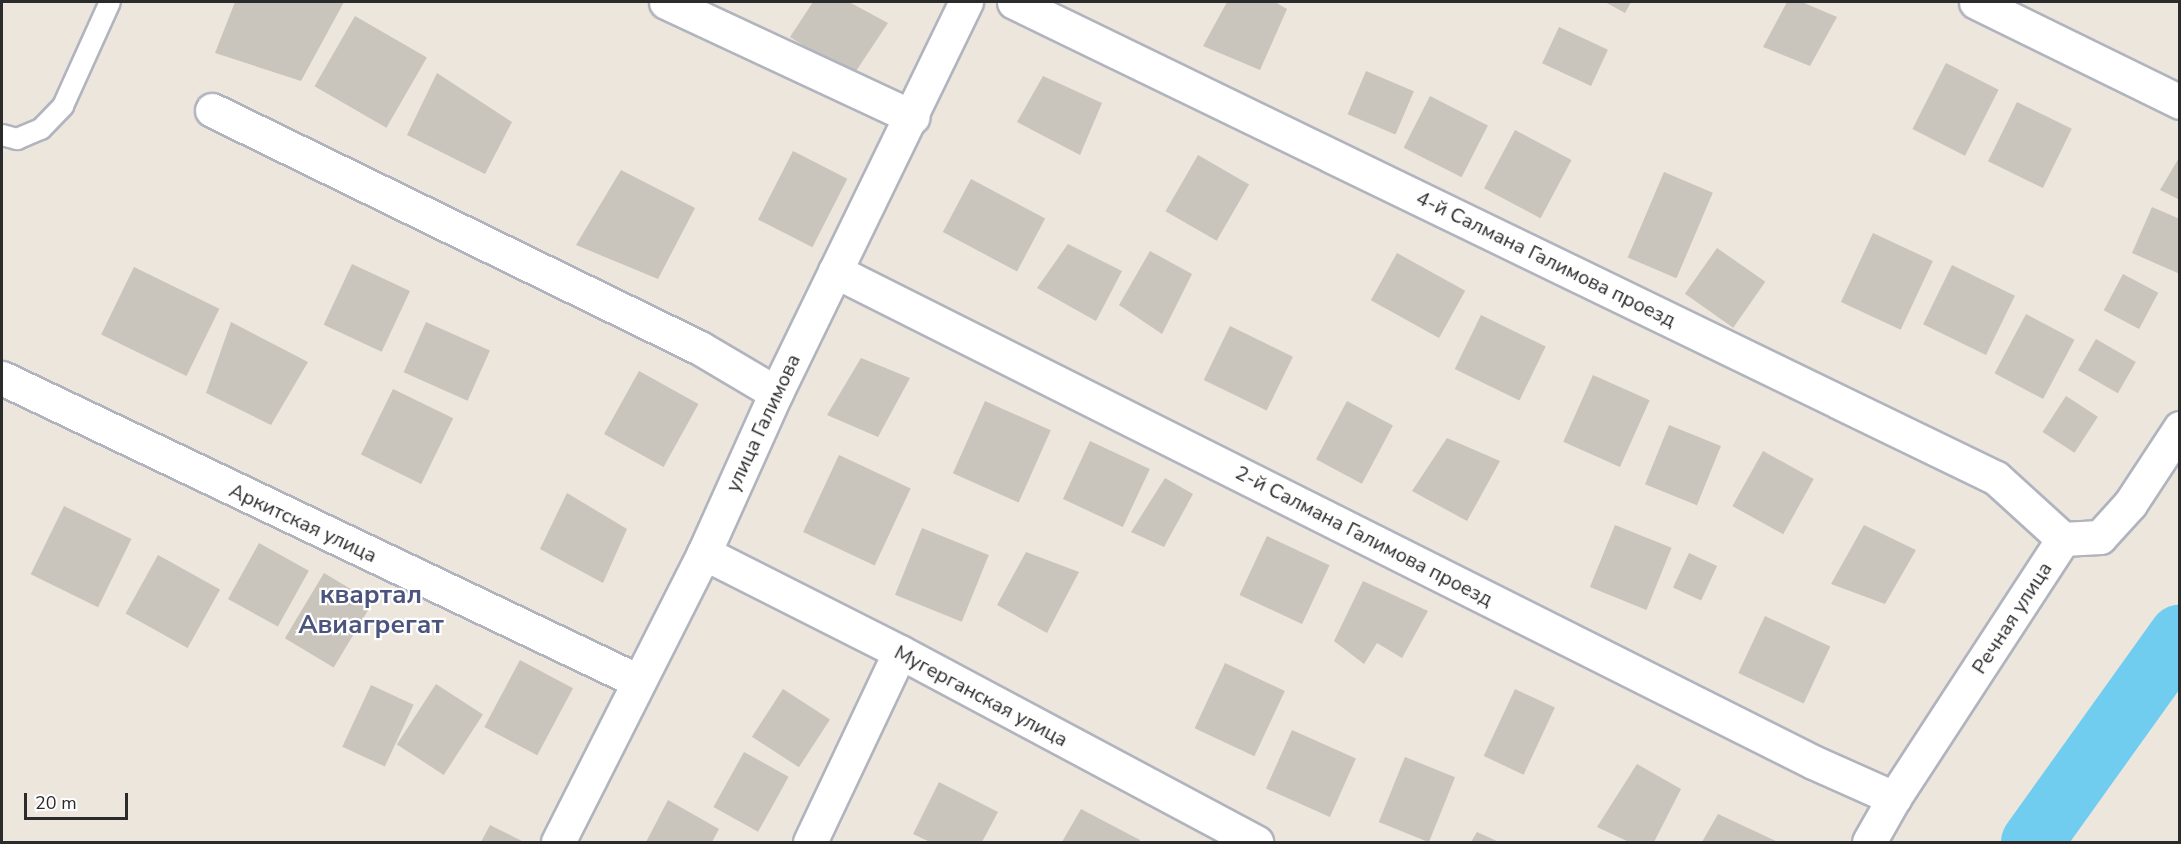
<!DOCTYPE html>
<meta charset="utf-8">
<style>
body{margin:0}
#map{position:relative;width:2181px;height:844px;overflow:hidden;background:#ede6dd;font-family:"Nunito Sans",sans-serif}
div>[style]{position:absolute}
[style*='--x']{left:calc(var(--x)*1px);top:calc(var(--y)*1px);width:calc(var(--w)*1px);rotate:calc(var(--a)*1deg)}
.river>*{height:62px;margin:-31px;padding:0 31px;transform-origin:31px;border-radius:31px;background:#71cdef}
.building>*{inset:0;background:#c9c4bc;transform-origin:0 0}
.roads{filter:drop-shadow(2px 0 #b1b4bf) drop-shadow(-2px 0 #b1b4bf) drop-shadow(0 2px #b1b4bf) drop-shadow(0 -2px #b1b4bf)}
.lane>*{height:20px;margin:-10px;padding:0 10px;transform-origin:10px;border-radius:10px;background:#fff}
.street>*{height:33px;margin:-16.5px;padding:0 16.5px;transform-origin:16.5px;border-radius:16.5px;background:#fff}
span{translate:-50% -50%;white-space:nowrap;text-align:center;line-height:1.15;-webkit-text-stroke:4.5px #fff;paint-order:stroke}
.street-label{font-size:20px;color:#2b2b2b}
.district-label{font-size:26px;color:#4b547c;font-weight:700}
.frame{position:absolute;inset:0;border:3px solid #2b2b2b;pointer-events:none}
.scale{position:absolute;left:24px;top:793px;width:104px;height:27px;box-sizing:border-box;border:3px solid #2b2b2b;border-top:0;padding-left:8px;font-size:18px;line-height:21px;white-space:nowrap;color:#2b2b2b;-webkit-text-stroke:4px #fff;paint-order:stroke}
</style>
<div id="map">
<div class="river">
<i style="--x:2032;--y:842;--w:254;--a:-54.4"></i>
</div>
<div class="building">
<i style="clip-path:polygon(235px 2px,344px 2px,301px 81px,215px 53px)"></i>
<i style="clip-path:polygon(813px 2px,849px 2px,888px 23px,852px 77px,790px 37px)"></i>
<i style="clip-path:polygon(1227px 2px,1275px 2px,1287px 9px,1260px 70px,1203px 46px)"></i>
<i style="clip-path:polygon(1605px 2px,1631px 2px,1625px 13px)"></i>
<i style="clip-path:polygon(1787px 2px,1802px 2px,1837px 17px,1810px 66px,1763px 47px)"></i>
<i style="left:355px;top:16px;width:83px;height:81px;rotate:30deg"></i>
<i style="left:1559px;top:27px;width:54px;height:40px;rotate:25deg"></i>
<i style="left:1946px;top:63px;width:59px;height:74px;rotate:27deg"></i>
<i style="left:1366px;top:71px;width:52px;height:47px;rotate:23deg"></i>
<i style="clip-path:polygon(437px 73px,512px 122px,485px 174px,407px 135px)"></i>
<i style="clip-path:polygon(1043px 76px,1102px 103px,1080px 155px,1017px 122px)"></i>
<i style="left:1430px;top:96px;width:65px;height:58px;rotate:27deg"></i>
<i style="left:2017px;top:102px;width:61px;height:66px;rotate:26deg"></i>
<i style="left:1515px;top:130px;width:64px;height:66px;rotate:28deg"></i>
<i style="left:793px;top:151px;width:61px;height:77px;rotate:27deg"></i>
<i style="left:1198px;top:155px;width:59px;height:65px;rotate:30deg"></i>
<i style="clip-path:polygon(2180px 156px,2180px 200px,2160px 190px)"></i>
<i style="clip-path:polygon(621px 170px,695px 208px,658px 279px,576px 245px)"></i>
<i style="left:1664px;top:172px;width:53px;height:93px;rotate:23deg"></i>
<i style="left:971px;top:179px;width:84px;height:60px;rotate:28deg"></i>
<i style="clip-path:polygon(2152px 207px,2180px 219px,2180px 274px,2132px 253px)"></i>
<i style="left:1873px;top:233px;width:66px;height:76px;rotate:25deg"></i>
<i style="clip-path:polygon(1068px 244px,1122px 271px,1096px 321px,1037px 288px)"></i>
<i style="left:1717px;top:248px;width:59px;height:56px;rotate:35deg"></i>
<i style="clip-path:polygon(1150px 251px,1192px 274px,1162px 334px,1119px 305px)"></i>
<i style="left:1397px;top:253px;width:78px;height:54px;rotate:29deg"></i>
<i style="left:352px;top:264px;width:64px;height:67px;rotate:25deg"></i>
<i style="left:1952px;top:265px;width:70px;height:66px;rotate:26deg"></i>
<i style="left:134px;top:267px;width:95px;height:75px;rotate:26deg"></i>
<i style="left:2123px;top:274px;width:40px;height:41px;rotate:28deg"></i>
<i style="left:2026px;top:314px;width:55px;height:67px;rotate:28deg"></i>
<i style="left:1481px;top:315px;width:72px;height:60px;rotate:26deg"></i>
<i style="clip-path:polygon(231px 322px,308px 362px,271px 425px,206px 393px)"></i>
<i style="left:426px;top:322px;width:70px;height:55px;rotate:24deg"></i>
<i style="left:1230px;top:326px;width:70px;height:60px;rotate:26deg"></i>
<i style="left:2096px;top:339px;width:46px;height:36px;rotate:30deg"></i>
<i style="clip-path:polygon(861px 358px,910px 378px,878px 437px,827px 415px)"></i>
<i style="left:639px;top:371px;width:68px;height:72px;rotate:29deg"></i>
<i style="left:1593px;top:375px;width:62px;height:73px;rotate:24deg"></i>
<i style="left:393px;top:389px;width:67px;height:73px;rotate:26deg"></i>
<i style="left:2066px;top:396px;width:38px;height:43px;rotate:33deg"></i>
<i style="left:985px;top:401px;width:72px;height:79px;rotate:24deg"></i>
<i style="left:1347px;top:401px;width:52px;height:66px;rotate:28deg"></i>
<i style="left:1669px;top:425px;width:56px;height:64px;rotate:22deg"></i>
<i style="clip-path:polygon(1447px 438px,1500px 461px,1467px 521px,1412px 491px)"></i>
<i style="left:1090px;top:441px;width:66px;height:64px;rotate:25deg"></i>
<i style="left:1763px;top:451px;width:58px;height:63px;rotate:29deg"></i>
<i style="left:839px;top:455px;width:79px;height:85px;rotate:25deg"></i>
<i style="clip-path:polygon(1165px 478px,1193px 494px,1164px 547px,1131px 532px)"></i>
<i style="clip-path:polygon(567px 493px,627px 529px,603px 583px,540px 549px)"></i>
<i style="left:64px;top:506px;width:75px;height:76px;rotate:26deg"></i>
<i style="left:1615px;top:525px;width:61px;height:67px;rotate:22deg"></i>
<i style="clip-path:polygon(1864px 525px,1916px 550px,1885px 604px,1831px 584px)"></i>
<i style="left:922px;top:528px;width:72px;height:72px;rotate:22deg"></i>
<i style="left:1267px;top:536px;width:69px;height:65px;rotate:25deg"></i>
<i style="left:259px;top:543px;width:57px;height:64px;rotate:29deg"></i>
<i style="clip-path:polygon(1026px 552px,1079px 572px,1047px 633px,997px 605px)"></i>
<i style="left:1689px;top:553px;width:31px;height:38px;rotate:25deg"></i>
<i style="left:158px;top:555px;width:71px;height:67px;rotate:29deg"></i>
<i style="left:324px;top:573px;width:57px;height:76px;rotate:31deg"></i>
<i style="clip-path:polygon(1363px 581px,1428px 611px,1402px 658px,1377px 643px,1364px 664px,1334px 641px)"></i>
<i style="left:1765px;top:616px;width:72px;height:63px;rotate:25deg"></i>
<i style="left:520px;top:660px;width:60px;height:76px;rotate:28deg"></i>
<i style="left:1225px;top:663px;width:66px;height:72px;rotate:25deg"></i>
<i style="left:436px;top:684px;width:56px;height:72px;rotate:33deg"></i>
<i style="left:371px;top:685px;width:47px;height:68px;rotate:25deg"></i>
<i style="left:783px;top:689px;width:56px;height:57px;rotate:33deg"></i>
<i style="left:1515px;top:689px;width:44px;height:74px;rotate:25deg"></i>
<i style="left:1292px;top:730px;width:70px;height:64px;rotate:24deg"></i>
<i style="left:744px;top:752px;width:51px;height:63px;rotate:29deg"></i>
<i style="left:1405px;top:757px;width:54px;height:70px;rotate:22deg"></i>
<i style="clip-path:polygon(1637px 764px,1681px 789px,1654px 842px,1629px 842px,1597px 827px)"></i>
<i style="clip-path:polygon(939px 782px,998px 812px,982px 842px,930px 842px,913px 834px)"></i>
<i style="clip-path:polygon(668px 800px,719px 829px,712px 842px,646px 842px)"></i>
<i style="clip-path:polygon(1081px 809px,1140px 840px,1139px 842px,1062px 842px)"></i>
<i style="clip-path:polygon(1718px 814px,1778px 842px,1702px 842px)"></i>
<i style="clip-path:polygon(490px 825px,524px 842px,481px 842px)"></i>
<i style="clip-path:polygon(1477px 832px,1499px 842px,1471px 842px)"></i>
</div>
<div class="roads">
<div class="lane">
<i style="--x:2;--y:135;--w:16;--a:15"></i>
<i style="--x:17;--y:139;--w:26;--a:-23"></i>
<i style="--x:41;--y:129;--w:32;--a:-46"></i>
<i style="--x:63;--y:106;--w:114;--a:-65.7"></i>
</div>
<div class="street">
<i style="--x:666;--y:2;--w:272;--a:25"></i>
<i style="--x:1014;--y:2;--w:1091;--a:25.86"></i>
<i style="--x:1996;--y:478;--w:91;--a:42.3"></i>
<i style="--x:1976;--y:2;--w:227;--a:26.1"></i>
<i style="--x:212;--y:110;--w:543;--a:26"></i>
<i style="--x:700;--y:348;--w:88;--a:30.6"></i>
<i style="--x:835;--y:271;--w:1094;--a:26.66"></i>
<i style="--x:1813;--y:762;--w:89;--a:24"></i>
<i style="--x:2;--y:378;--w:704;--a:25.47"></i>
<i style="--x:704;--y:553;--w:220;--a:26.8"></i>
<i style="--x:900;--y:652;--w:404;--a:28.1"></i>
<i style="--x:558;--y:842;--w:324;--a:-63.2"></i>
<i style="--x:704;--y:553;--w:175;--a:-65.8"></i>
<i style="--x:776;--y:393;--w:435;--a:-64.1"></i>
<i style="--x:810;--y:842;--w:210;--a:-64.7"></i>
<i style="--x:1869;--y:842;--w:51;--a:-60.4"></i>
<i style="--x:1894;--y:798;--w:309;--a:-56.9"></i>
<i style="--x:2063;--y:539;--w:37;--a:-3"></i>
<i style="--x:2100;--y:537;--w:45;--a:-47.7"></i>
<i style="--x:2130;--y:504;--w:91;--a:-56.7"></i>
</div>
</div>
<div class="street-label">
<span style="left:1546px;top:259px;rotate:26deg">4-й Салмана Галимова проезд</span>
<span style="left:763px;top:423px;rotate:-65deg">улица Галимова</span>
<span style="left:303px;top:523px;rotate:25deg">Аркитская улица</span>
<span style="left:1364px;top:536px;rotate:27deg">2-й Салмана Галимова проезд</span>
<span style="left:2012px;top:618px;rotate:-57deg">Речная улица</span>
<span style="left:981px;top:696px;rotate:28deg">Мугерганская улица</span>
</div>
<div class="district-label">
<span style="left:371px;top:610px">квартал<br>Авиагрегат</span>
</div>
<div class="frame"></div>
<div class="scale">20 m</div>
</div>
